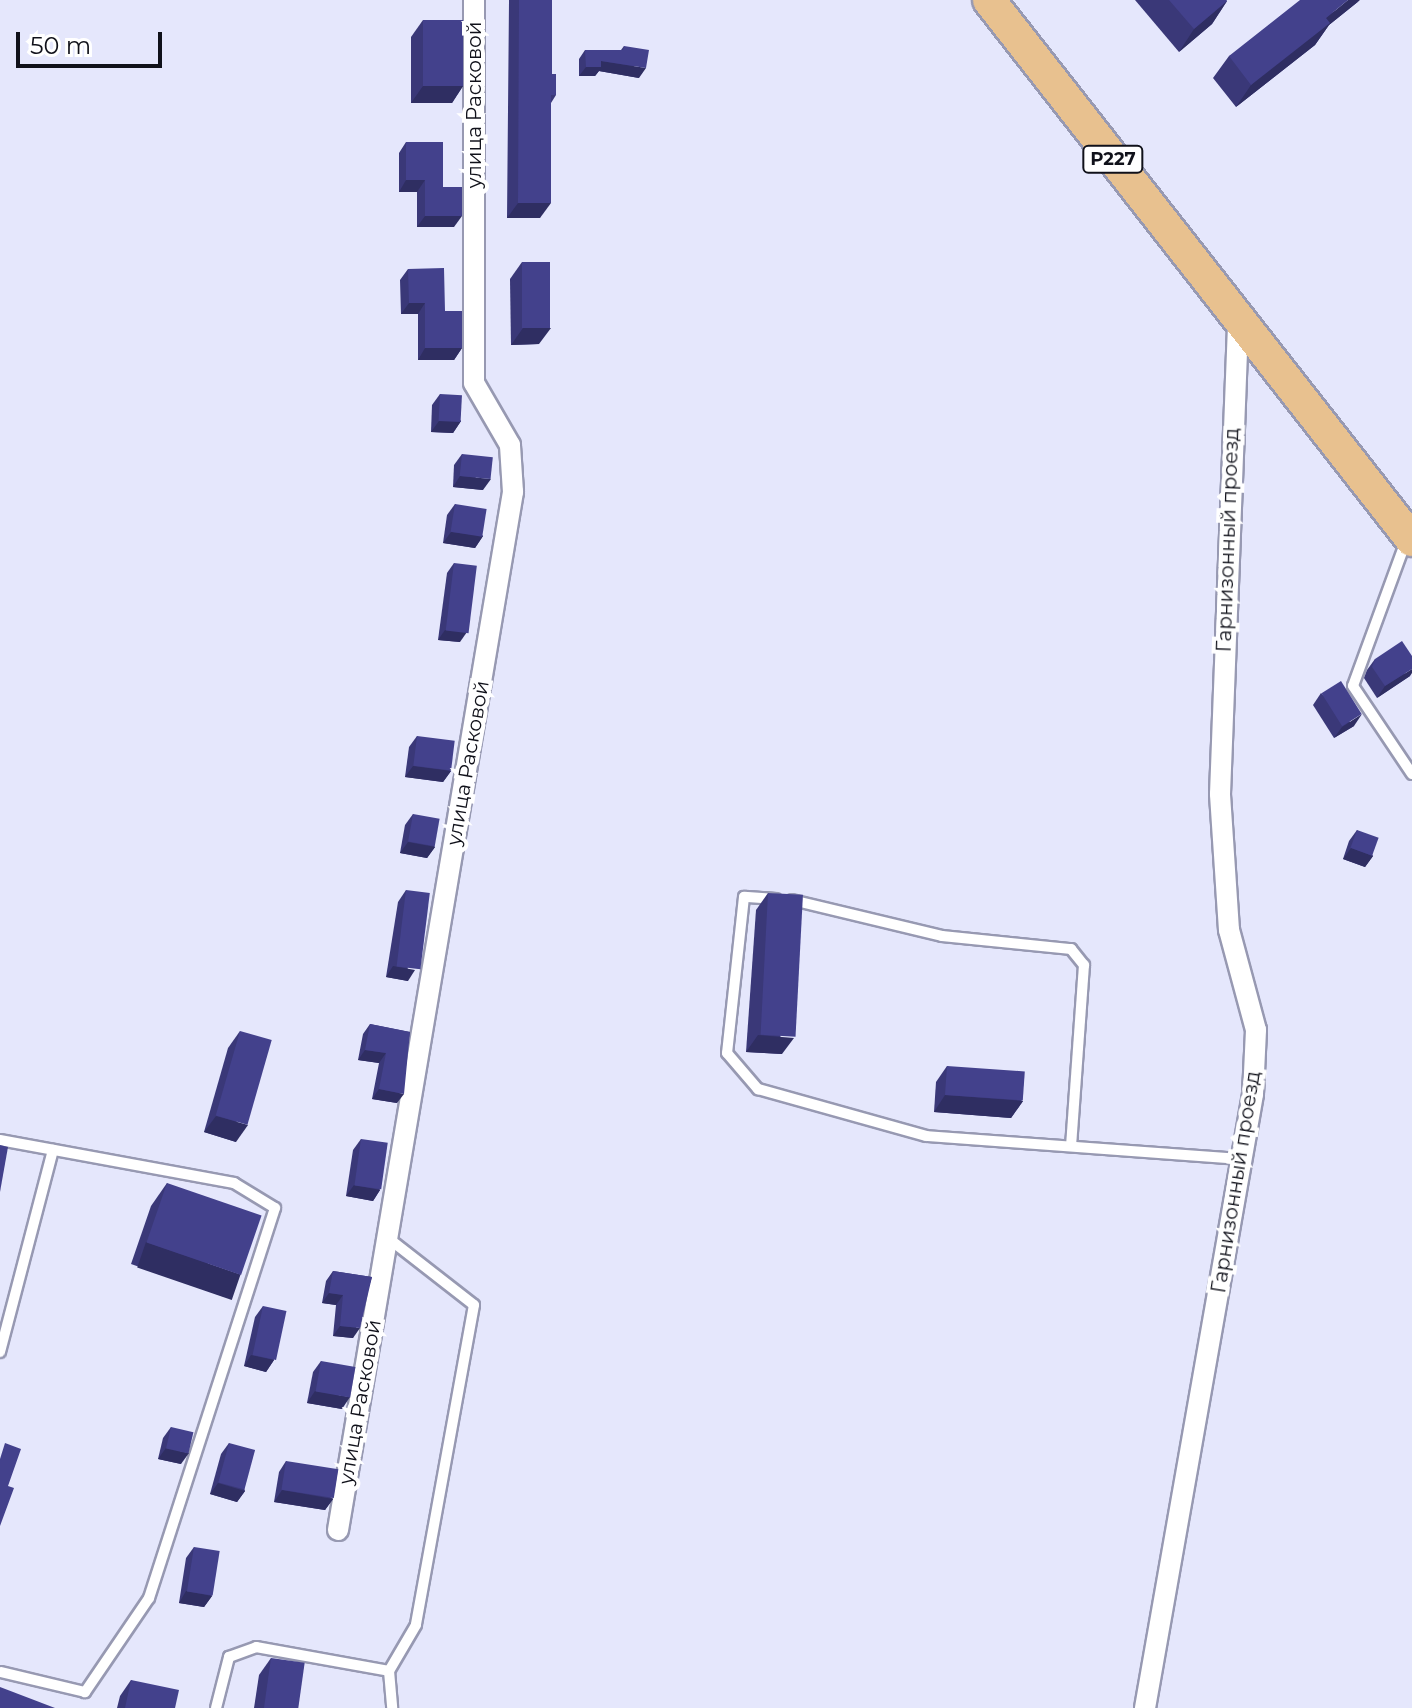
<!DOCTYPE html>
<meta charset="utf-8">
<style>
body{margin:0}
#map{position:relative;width:1412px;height:1708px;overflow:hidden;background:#e5e7fc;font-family:Montserrat,sans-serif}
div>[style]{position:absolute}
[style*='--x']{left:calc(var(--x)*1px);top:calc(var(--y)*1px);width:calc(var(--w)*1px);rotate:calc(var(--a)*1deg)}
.roads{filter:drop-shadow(2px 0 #9799b2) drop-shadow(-2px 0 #9799b2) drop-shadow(0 2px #9799b2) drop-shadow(0 -2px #9799b2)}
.service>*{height:10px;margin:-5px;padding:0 5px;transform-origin:5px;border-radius:5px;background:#fff}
.minor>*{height:20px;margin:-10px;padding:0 10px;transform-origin:10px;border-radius:10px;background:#fff}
.primary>*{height:32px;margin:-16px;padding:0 16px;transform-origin:16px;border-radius:16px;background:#e8c18f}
.wall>*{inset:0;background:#3a3878}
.shaded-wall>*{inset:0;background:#2f2e62;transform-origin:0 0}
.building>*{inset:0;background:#43418c;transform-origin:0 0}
span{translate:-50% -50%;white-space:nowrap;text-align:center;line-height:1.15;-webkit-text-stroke:8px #fff;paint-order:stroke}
.shield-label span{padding:2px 6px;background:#fff;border:2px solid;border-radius:6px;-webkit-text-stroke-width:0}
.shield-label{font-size:18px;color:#10111a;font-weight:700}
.street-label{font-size:20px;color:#10111a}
.scale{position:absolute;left:16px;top:32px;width:146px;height:36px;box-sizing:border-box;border:4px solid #10111a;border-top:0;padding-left:10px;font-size:24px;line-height:28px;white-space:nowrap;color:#10111a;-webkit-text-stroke:6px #fff;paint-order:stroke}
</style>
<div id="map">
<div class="roads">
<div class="service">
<i style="--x:1406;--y:541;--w:154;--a:110.1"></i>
<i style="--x:1353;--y:686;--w:106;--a:56.2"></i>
<i style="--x:776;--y:899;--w:32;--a:-176"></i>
<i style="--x:744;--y:897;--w:157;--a:96.2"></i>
<i style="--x:727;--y:1053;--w:48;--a:49.3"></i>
<i style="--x:758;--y:1089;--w:174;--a:15.6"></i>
<i style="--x:926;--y:1136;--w:317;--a:4.2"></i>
<i style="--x:792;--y:900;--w:154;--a:13.5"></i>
<i style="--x:942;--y:936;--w:130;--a:5.8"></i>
<i style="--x:1071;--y:949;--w:21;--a:51"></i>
<i style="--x:1084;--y:965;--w:180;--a:94.1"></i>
<i style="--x:0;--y:1140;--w:238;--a:10.4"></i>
<i style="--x:234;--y:1183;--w:48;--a:31.4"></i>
<i style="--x:275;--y:1208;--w:410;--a:107.9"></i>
<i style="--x:149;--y:1598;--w:114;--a:124.2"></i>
<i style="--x:85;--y:1692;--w:86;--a:-166.6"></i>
<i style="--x:388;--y:1238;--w:109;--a:37.9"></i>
<i style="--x:474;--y:1305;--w:325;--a:100.3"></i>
<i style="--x:416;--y:1625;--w:53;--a:120.4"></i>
<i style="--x:389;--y:1671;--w:37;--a:85"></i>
<i style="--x:0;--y:1352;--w:209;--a:-75.3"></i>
<i style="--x:216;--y:1708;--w:53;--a:-75.7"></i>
<i style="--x:229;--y:1657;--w:29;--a:-20"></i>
<i style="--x:256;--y:1647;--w:135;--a:10.2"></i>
</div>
<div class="minor">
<i style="--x:338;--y:1530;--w:1053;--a:-80.43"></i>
<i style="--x:513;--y:492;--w:47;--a:-93.7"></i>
<i style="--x:510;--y:445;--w:72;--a:-120.1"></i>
<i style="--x:474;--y:383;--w:383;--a:-90"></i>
<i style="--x:1145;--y:1708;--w:623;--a:-80.02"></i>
<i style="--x:1253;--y:1094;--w:64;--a:-87.3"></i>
<i style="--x:1256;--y:1030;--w:104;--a:-105.1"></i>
<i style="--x:1229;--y:930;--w:136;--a:-93.8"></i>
<i style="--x:1220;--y:794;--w:476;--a:-87.8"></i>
</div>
<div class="primary">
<i style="--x:989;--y:0;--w:686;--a:51.93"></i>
</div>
</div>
<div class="wall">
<i style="clip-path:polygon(509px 0,552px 0,552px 74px,556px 95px,551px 103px,540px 218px,507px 218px)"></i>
<i style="clip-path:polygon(1135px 0,1226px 0,1227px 1px,1212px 24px,1179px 52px)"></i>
<i style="clip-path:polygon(1359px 1px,1329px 25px,1315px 45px,1236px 107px,1213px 78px,1229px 56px)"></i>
<i style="clip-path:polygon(423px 20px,463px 86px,452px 103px,411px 103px,411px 37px)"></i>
<i style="clip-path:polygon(624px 46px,639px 78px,599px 71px,595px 76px,579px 76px,579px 59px,585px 50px,621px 50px)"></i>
<i style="clip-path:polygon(406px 142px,443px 187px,454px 227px,417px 227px,417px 192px,399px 192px,399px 153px)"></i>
<i style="clip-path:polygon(522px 262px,539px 344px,511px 345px,510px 279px)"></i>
<i style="clip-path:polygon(408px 269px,445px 311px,462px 348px,454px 360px,418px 360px,418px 314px,401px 314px,400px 280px)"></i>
<i style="clip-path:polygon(440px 394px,461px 421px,453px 433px,431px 432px,432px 405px)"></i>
<i style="clip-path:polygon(462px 454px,483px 490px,453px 487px,454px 465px)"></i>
<i style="clip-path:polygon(455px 504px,483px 536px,475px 548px,443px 543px,447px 515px)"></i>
<i style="clip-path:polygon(454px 563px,460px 642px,438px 640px,447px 573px)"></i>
<i style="clip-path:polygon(1375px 659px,1410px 676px,1377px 698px,1364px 678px,1367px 670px)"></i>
<i style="clip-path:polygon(1321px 693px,1354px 726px,1334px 738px,1313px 705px)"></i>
<i style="clip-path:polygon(417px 736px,451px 771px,443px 782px,405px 777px,409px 747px)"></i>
<i style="clip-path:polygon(413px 814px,435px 847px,427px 858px,400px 853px,405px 825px)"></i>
<i style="clip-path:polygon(1357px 830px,1373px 856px,1365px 867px,1343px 859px,1349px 841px)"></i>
<i style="clip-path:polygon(406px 890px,408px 981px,386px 977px,398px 902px)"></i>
<i style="clip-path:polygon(768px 893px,782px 1054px,746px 1052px,756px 910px)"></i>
<i style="clip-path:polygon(370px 1024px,410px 1032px,397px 1103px,372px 1099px,379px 1063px,358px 1060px,363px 1034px)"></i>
<i style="clip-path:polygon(240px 1031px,236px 1142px,204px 1132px,228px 1048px)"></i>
<i style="clip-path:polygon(947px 1066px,1023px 1101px,1011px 1118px,934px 1112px,936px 1082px)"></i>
<i style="clip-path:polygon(361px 1139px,380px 1190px,373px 1201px,346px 1196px,353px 1150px)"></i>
<i style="clip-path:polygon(167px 1183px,225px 1297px,131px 1264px,151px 1206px)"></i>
<i style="clip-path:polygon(333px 1271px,372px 1277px,353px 1338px,333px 1336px,336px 1305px,322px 1303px,326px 1281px)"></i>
<i style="clip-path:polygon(263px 1306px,274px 1360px,266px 1372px,244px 1366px,255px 1317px)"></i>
<i style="clip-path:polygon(321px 1361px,342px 1409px,307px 1403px,313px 1372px)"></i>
<i style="clip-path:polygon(171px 1427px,181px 1464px,158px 1459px,163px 1438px)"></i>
<i style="clip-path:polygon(229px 1443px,245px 1491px,237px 1502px,210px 1494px,221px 1454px)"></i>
<i style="clip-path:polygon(286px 1461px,333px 1499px,325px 1510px,274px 1502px,279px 1472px)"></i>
<i style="clip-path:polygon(194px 1547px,212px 1596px,204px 1607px,179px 1603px,186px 1558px)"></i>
<i style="clip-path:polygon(271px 1658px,298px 1708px,254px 1708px,259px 1675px)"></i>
<i style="clip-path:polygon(131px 1680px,175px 1708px,117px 1708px,120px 1696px)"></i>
</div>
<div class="shaded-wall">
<i style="clip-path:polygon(1348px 0,1360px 0,1329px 25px,1315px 45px,1236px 107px,1251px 85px,1326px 18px)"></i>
<i style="clip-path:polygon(1227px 1px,1212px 24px,1179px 52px,1194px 29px)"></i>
<i style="clip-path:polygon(601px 61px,646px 68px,639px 78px,599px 71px,595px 76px,579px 76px,586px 67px)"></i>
<i style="clip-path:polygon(423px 86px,463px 86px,452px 103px,411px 103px)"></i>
<i style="clip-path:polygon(406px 180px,425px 180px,417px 192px,399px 192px)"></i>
<i style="clip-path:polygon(518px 203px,551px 203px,540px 218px,507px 218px)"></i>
<i style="clip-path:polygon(425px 216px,462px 216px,454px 227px,417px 227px)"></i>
<i style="clip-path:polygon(409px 303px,425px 303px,418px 314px,401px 314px)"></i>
<i style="clip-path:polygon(523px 328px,551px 328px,539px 344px,511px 345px)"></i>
<i style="clip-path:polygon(425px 348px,462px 348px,454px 360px,418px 360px)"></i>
<i style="clip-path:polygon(439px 421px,461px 421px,453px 433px,431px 432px)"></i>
<i style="clip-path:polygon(460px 476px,491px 479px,483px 490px,453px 487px)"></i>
<i style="clip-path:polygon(451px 532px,483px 536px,475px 548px,443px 543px)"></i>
<i style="clip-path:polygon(445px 630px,467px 632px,460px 642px,438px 640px)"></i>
<i style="clip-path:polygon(1412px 669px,1412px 673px,1410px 676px,1377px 698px,1385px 686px)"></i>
<i style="clip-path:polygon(1362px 714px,1354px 726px,1334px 738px,1342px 727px)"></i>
<i style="clip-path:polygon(413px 766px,451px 771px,443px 782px,405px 777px)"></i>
<i style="clip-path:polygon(408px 842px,435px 847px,427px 858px,400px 853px)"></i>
<i style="clip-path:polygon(1351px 848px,1373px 856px,1365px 867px,1343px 859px)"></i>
<i style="clip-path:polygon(393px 966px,415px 970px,408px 981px,386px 977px)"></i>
<i style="clip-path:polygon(758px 1035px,794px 1038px,782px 1054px,746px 1052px)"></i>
<i style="clip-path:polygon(365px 1050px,386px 1053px,379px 1063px,358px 1060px)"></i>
<i style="clip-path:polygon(379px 1089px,404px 1094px,397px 1103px,372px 1099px)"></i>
<i style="clip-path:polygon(945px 1095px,1023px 1101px,1011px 1118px,934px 1112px)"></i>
<i style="clip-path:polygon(216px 1116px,248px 1125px,236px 1142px,204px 1132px)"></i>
<i style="clip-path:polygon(354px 1185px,380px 1190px,373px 1201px,346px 1196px)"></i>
<i style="left:146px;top:1242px;width:100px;height:27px;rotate:19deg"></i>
<i style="clip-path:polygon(329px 1293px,343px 1295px,336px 1305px,322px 1303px)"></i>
<i style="clip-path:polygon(340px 1326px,360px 1328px,353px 1338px,333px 1336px)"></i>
<i style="clip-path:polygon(251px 1355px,274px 1360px,266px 1372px,244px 1366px)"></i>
<i style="clip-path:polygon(315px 1391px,350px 1397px,342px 1409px,307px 1403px)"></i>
<i style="clip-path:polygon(166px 1448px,189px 1453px,181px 1464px,158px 1459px)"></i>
<i style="clip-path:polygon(218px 1483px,245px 1491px,237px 1502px,210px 1494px)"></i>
<i style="clip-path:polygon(282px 1490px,333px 1499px,325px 1510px,274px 1502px)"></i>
<i style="clip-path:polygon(186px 1591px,212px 1596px,204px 1607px,179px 1603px)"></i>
</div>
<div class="building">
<i style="clip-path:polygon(519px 0,552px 0,552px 74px,556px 74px,556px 95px,551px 95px,551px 203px,518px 203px)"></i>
<i style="clip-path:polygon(1169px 0,1226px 0,1227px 1px,1194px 29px)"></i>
<i style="clip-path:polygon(1300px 0,1348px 0,1326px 18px,1330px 23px,1251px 85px,1229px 56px)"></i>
<i style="left:423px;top:20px;width:40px;height:66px"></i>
<i style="clip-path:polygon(624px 46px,649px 50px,646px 68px,601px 61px,601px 67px,586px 67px,585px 50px,623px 50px)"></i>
<i style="clip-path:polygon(406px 142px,443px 142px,443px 187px,462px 187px,462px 216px,425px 216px,425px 180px,406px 180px)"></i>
<i style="left:522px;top:262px;width:28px;height:66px"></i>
<i style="clip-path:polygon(444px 268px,445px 311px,462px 311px,462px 348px,425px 348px,425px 303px,409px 303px,408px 269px)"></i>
<i style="left:440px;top:394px;width:22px;height:27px;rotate:3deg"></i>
<i style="left:462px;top:454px;width:31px;height:22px;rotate:6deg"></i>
<i style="left:455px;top:504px;width:32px;height:28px;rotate:9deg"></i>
<i style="left:454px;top:563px;width:23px;height:68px;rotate:7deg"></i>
<i style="clip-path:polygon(1402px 641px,1412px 656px,1412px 669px,1385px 686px,1372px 667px,1375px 659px)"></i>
<i style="left:1341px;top:681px;width:39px;height:23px;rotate:58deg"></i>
<i style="left:417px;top:736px;width:38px;height:30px;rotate:7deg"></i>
<i style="left:413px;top:814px;width:27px;height:28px;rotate:10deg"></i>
<i style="left:1357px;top:830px;width:23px;height:19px;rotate:20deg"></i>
<i style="left:406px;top:890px;width:24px;height:77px;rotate:7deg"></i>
<i style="left:768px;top:893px;width:35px;height:142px;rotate:3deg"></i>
<i style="clip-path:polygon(370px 1024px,410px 1032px,404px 1094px,379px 1089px,386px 1053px,365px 1050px)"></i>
<i style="left:240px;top:1031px;width:33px;height:88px;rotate:16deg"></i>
<i style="left:947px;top:1066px;width:78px;height:29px;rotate:4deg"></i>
<i style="left:361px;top:1139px;width:27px;height:47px;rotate:8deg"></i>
<i style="clip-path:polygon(0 1145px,8px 1147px,0 1192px)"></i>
<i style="left:167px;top:1183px;width:100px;height:63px;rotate:19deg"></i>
<i style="clip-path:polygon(333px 1271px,372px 1277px,360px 1328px,340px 1326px,343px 1295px,329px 1293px)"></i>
<i style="left:263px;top:1306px;width:24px;height:50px;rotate:12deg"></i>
<i style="left:321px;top:1361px;width:35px;height:31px;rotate:10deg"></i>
<i style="left:171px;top:1427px;width:23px;height:22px;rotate:13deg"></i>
<i style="clip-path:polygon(5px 1443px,21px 1449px,8px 1486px,14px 1488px,0 1526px,0 1459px)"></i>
<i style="left:229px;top:1443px;width:27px;height:41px;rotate:15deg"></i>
<i style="left:286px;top:1461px;width:53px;height:29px;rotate:9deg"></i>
<i style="left:194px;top:1547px;width:26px;height:45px;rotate:9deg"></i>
<i style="left:271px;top:1658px;width:34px;height:51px;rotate:8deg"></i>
<i style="clip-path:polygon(131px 1680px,179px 1690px,175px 1708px,125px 1708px)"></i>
<i style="clip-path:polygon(0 1687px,55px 1708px,0 1708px)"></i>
</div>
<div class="shield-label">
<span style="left:1113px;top:159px">Р227</span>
</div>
<div class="street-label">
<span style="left:474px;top:105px;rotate:-90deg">улица Расковой</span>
<span style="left:1228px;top:540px;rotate:-88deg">Гарнизонный проезд</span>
<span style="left:468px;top:763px;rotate:-80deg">улица Расковой</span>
<span style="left:1236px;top:1182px;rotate:-81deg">Гарнизонный проезд</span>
<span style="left:360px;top:1402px;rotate:-80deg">улица Расковой</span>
</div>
<div class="scale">50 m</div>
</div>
